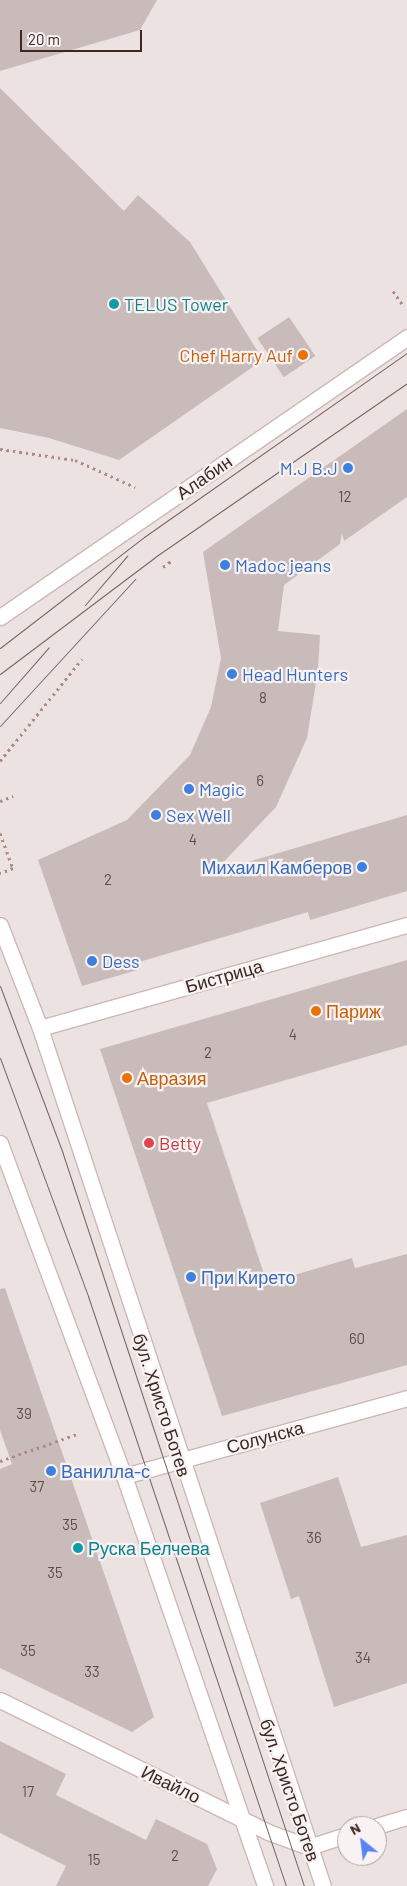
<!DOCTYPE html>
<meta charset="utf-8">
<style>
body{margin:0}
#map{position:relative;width:407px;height:1886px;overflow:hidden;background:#ece2e2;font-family:Barlow,sans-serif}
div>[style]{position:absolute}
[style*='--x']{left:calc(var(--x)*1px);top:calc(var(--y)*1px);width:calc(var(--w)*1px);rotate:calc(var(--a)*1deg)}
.building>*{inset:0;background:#cabbbb;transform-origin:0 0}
.path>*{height:3px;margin-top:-1.5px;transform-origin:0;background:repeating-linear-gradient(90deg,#b08a82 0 2.5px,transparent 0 6.5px)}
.roads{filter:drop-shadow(1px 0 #ccb8b5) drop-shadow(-1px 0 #ccb8b5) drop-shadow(0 1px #ccb8b5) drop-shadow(0 -1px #ccb8b5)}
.street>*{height:15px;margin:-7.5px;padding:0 7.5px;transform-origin:7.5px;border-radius:7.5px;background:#fff}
.secondary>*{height:15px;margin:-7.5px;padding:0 7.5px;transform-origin:7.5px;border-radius:7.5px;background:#fff}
.tram>*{height:1px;margin:-0.5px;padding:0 0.5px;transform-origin:0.5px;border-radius:0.5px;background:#79635c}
.dots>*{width:14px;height:14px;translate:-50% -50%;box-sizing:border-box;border:2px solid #f9f2f3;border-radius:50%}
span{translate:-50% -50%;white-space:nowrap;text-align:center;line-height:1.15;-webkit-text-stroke:4.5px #f9f2f3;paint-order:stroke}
.number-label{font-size:15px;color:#604d48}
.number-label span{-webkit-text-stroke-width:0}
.culture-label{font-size:18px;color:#0d838f}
.left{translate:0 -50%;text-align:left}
.food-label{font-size:18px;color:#c56008}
.right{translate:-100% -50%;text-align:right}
.shop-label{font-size:18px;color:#366cbe}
.street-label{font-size:18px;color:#3d2822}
.health-label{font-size:18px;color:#be3a42}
.north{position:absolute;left:337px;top:1816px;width:50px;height:50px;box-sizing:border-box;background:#f9f2f3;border:1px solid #aea19f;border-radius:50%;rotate:331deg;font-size:14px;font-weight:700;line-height:20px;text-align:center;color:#3d2822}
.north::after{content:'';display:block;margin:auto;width:18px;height:22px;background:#5b83f1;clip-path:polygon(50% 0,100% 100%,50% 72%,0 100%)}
.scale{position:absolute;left:20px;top:30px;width:122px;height:22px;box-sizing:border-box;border:2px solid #3d2822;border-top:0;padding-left:6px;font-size:15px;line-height:18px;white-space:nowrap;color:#3d2822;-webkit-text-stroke:4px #f9f2f3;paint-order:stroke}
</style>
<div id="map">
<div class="building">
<i style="clip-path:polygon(0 0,157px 0,140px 30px,0 71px)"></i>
<i style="clip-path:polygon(0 88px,124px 211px,138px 195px,190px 242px,263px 360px,119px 460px,49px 438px,0 428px)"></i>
<i style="left:289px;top:317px;width:47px;height:38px;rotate:56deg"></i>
<i style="clip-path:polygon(407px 409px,407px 497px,344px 541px,342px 533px,340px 544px,284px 585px,278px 631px,320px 635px,318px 670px,307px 738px,276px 807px,214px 872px,407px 815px,407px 891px,310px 920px,308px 912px,139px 962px,141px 969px,82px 986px,38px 860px,127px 820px,190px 755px,211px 707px,221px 658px,203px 552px)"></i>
<i style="clip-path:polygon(407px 960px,407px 1045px,207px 1103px,267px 1283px,352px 1258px,355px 1268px,407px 1254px,407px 1365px,222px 1416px,100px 1049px)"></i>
<i style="clip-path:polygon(5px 1288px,154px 1717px,132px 1732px,0 1668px,0 1469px,12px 1464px,0 1430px,0 1289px)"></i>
<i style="clip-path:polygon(338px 1477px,361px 1547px,407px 1535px,407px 1683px,334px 1707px,299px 1596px,291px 1599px,260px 1503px)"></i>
<i style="clip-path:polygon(0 1741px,66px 1774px,56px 1795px,146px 1840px,156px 1819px,207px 1844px,217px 1869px,208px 1886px,56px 1886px,66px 1866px,0 1833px)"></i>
</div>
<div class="path">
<i style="--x:393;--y:291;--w:16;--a:55"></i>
<i style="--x:0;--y:449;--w:76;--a:8.3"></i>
<i style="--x:75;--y:460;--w:66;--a:24.2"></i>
<i style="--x:163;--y:567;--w:10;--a:-37"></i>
<i style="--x:0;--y:761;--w:131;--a:-51.2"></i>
<i style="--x:0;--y:801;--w:14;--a:-21"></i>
<i style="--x:0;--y:833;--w:37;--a:70"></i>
<i style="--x:13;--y:868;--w:14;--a:159"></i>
<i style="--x:0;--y:1461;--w:82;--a:-19.3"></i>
</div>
<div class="roads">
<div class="street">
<i style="--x:0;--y:617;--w:494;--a:-34.5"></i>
<i style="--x:40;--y:1028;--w:381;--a:-15.7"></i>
<i style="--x:124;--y:1476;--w:294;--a:-15.4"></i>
<i style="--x:0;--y:1700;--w:299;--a:26.2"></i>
<i style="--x:268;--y:1832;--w:44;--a:20.1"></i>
<i style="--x:309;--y:1847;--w:40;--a:-18"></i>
<i style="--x:377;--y:1826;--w:31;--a:-17"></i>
</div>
<div class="secondary">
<i style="--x:0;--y:925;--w:110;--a:68.8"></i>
<i style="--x:40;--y:1028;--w:903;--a:71.75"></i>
<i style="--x:0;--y:1143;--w:355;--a:69.6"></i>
<i style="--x:124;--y:1476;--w:434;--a:71"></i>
</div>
</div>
<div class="tram">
<i style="--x:85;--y:605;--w:65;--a:-49.4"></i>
<i style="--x:0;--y:648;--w:182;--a:-37.6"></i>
<i style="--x:144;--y:537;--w:321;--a:-35"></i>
<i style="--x:0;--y:674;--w:194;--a:-37"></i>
<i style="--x:155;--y:557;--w:306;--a:-34.6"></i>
<i style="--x:0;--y:703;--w:74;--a:-48.8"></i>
<i style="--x:0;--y:726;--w:200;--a:-47.4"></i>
<i style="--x:0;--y:986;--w:176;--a:69.4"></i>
<i style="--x:62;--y:1151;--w:774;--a:71.78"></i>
<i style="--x:0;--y:1058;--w:254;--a:69.7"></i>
<i style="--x:88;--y:1296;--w:622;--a:71.45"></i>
</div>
<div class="dots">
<i style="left:114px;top:304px;background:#0f9aa8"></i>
<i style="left:303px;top:355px;background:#e8710a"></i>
<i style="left:348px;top:468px;background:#3f7fe0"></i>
<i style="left:225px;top:565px;background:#3f7fe0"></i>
<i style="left:232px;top:674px;background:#3f7fe0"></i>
<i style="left:189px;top:789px;background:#3f7fe0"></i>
<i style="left:156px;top:815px;background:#3f7fe0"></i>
<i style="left:362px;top:867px;background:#3f7fe0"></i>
<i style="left:92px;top:961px;background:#3f7fe0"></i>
<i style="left:316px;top:1011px;background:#e8710a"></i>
<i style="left:127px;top:1078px;background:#e8710a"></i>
<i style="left:149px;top:1143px;background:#e0444e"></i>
<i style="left:191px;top:1277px;background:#3f7fe0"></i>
<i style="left:51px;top:1471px;background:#3f7fe0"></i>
<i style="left:78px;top:1548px;background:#0f9aa8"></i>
</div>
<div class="number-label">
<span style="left:345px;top:497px">12</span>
<span style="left:263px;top:698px">8</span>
<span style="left:260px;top:781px">6</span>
<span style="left:193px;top:840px">4</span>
<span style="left:108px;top:880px">2</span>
<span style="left:293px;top:1035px">4</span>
<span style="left:208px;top:1053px">2</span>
<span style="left:357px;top:1339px">60</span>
<span style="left:24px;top:1414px">39</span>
<span style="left:37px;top:1487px">37</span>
<span style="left:70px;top:1525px">35</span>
<span style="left:314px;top:1538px">36</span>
<span style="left:55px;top:1573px">35</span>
<span style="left:28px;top:1651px">35</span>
<span style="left:363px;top:1658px">34</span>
<span style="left:92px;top:1672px">33</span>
<span style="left:28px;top:1792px">17</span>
<span style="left:175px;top:1856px">2</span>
<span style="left:94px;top:1860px">15</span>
</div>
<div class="culture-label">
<span class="left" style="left:124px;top:304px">TELUS Tower</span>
<span class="left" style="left:88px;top:1548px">Руска Белчева</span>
</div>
<div class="food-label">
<span class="right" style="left:293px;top:355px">Chef Harry Auf</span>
<span class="left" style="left:326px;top:1011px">Париж</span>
<span class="left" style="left:137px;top:1078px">Авразия</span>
</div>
<div class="shop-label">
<span class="right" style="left:338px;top:468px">M.J B.J</span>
<span class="left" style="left:235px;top:565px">Madoc jeans</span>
<span class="left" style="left:242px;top:674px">Head Hunters</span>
<span class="left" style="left:199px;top:789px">Magic</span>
<span class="left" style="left:166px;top:815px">Sex Well</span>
<span class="right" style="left:352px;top:867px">Михаил Камберов</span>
<span class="left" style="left:102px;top:961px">Dess</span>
<span class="left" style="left:201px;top:1277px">При Кирето</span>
<span class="left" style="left:61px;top:1471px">Ванилла-с</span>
</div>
<div class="street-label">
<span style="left:204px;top:477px;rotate:-35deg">Алабин</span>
<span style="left:224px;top:976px;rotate:-16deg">Бистрица</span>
<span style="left:162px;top:1405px;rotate:72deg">бул. Христо Ботев</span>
<span style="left:265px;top:1437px;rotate:-15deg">Солунска</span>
<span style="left:171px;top:1784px;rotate:26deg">Ивайло</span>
<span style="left:290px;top:1790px;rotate:71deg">бул. Христо Ботев</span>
</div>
<div class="health-label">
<span class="left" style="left:159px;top:1143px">Betty</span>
</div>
<div class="north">N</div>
<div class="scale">20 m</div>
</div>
